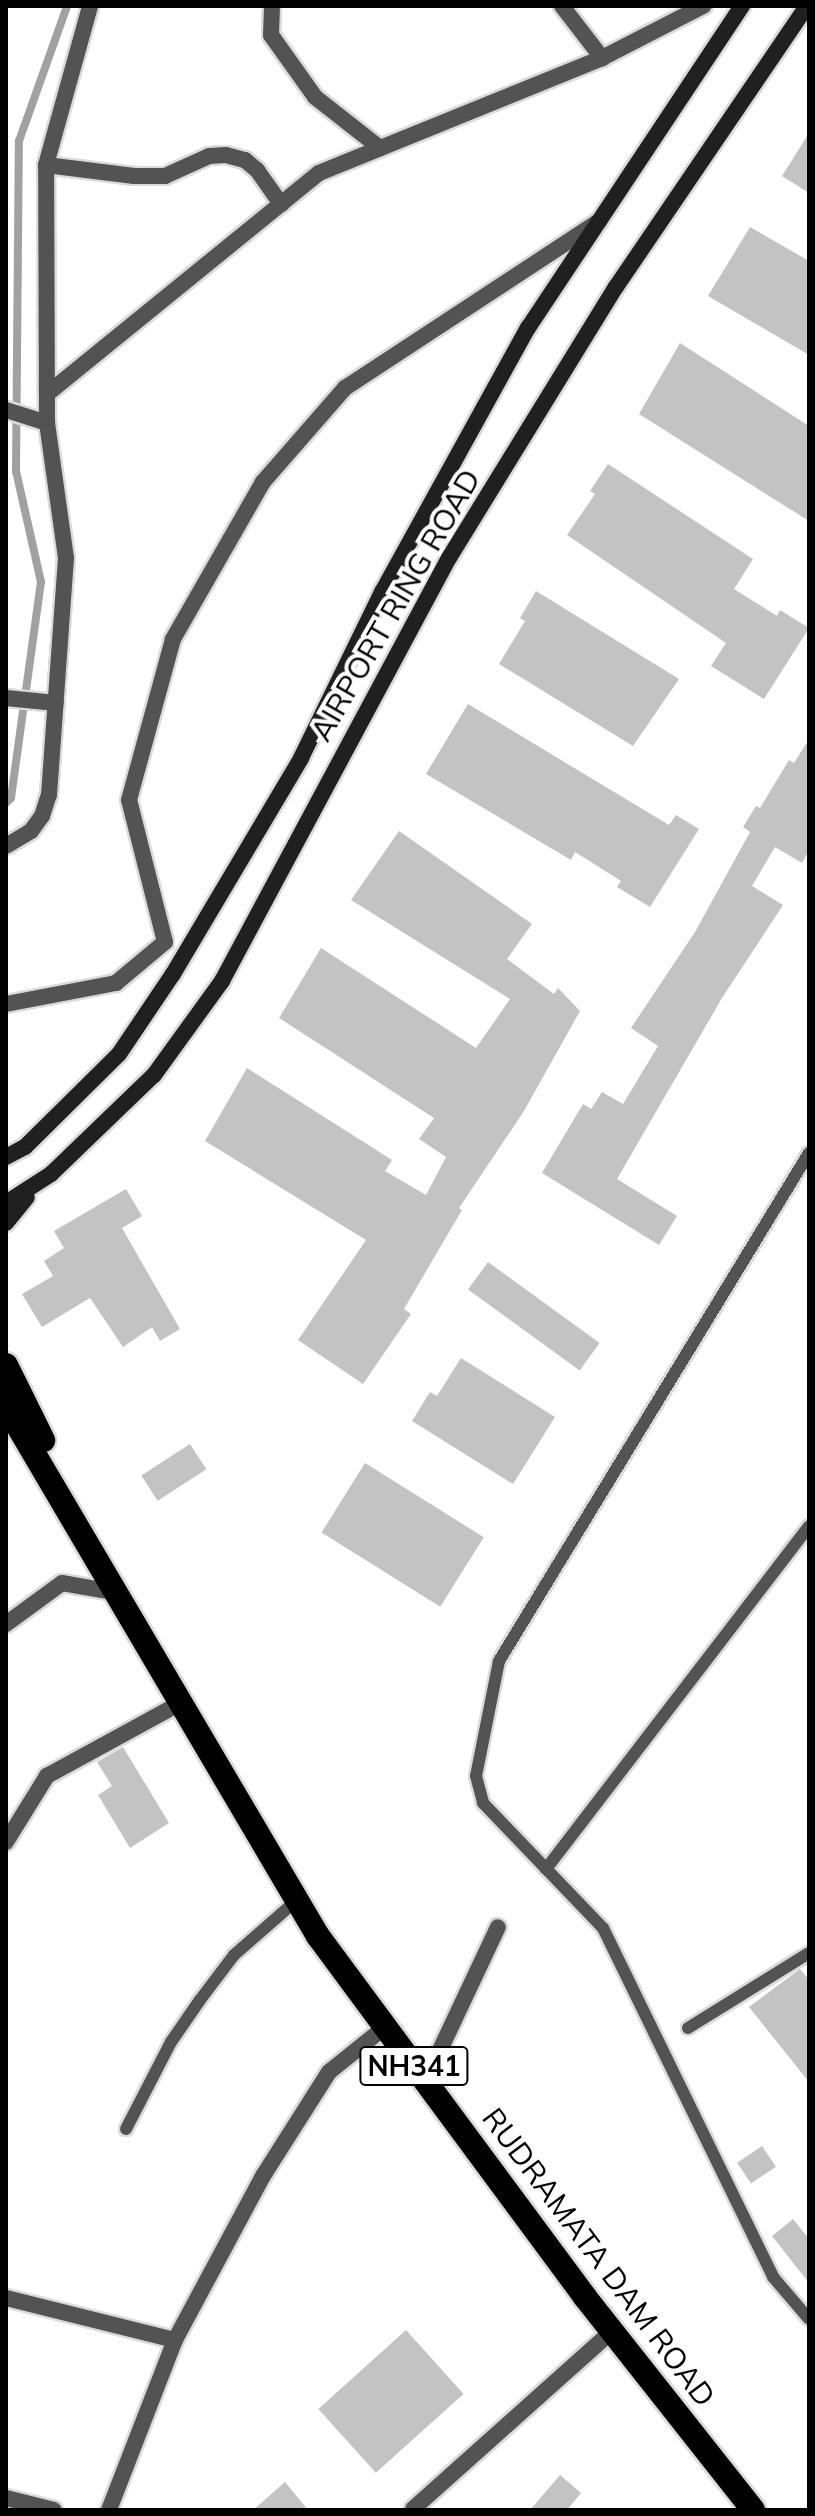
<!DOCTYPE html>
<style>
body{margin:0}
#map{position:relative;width:815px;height:2516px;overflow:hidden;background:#fff;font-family:Mulish,sans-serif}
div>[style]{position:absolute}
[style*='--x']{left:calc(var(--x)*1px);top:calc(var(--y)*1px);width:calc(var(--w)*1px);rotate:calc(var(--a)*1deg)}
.stream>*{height:8px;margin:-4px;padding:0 4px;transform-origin:4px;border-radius:4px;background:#a1a1a1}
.building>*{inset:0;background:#c3c3c3;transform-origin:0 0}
.roads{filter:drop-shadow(2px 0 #dbdbdb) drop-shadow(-2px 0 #dbdbdb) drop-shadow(0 2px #dbdbdb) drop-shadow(0 -2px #dbdbdb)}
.lane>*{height:12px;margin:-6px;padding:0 6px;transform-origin:6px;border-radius:6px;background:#535353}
.street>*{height:16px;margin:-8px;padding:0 8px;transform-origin:8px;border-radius:8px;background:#535353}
.secondary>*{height:16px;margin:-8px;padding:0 8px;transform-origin:8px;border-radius:8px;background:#202020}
.highway>*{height:24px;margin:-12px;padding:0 12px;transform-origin:12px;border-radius:12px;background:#000}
span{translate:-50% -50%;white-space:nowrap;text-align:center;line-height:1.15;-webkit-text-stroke:8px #fff;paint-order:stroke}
.shield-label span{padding:2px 6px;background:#fff;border:2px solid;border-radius:6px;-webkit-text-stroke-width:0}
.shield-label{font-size:28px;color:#000;font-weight:700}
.street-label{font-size:30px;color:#000}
.frame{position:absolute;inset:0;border:8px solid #000;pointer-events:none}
</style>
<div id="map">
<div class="stream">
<i style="--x:6;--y:803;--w:7;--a:-45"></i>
<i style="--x:11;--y:798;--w:218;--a:-82.1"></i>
<i style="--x:41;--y:582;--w:114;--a:-102.7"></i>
<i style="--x:16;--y:471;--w:330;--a:-89.5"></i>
<i style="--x:19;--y:141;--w:143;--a:-70.4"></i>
</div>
<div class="building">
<i style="clip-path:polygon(809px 133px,809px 193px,782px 176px)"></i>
<i style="clip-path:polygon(750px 227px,809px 261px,809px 355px,708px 296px)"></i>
<i style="clip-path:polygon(680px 343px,809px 426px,809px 521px,639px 414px)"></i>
<i style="clip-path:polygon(608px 464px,753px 559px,734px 589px,777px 616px,780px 610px,809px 628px,764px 699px,711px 666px,726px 643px,567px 535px,595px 494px,590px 491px)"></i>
<i style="clip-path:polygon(536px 591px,679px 679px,633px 746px,499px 664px,525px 621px,520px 618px)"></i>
<i style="clip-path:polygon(468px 704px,669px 825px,676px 815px,699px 829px,650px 907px,617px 887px,621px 881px,575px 852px,571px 860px,426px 774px)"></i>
<i style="clip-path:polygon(809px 739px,809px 850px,802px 863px,775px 847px,752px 886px,783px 905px,722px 998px,617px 1179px,677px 1216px,659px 1245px,542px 1173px,583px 1104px,591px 1109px,602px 1092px,623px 1104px,658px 1046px,631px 1028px,695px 932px,750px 832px,743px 827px,756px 806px,760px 808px,789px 760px,794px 763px)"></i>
<i style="clip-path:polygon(399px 831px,532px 924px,507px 959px,554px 994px,558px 988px,580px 1011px,524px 1111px,459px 1208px,462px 1210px,404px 1309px,411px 1314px,363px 1384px,298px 1340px,366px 1240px,205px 1141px,247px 1068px,392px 1160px,385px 1171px,426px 1195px,446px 1157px,419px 1139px,434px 1118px,279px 1018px,321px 948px,476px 1048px,510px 999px,351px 900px)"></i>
<i style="clip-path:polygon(126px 1189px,142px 1216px,122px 1228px,180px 1329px,160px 1341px,152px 1327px,123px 1347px,90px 1298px,42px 1327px,22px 1294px,53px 1276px,44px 1261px,64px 1248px,54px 1231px)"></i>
<i style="left:488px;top:1262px;width:138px;height:34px;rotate:36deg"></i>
<i style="clip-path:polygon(461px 1358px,555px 1417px,513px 1484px,412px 1421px,430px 1392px,437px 1396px)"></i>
<i style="left:190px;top:1444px;width:30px;height:58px;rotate:57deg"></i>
<i style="left:365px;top:1463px;width:140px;height:82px;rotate:32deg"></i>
<i style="clip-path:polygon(123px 1747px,169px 1823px,130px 1848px,98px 1795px,112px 1786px,97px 1762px)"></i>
<i style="clip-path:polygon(800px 1969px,809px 1980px,809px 2082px,749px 2007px)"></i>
<i style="left:762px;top:2146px;width:25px;height:30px;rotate:56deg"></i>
<i style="clip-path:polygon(793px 2219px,809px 2239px,809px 2283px,772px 2236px)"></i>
<i style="left:406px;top:2330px;width:86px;height:118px;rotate:48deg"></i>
<i style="clip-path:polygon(560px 2475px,581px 2493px,567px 2510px,530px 2510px)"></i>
<i style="clip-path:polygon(285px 2482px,308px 2510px,253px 2510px)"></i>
</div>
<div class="roads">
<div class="lane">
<i style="--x:809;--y:1153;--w:595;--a:121.39"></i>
<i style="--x:499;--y:1661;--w:117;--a:101.3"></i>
<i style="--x:476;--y:1776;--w:28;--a:75"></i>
<i style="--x:483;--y:1803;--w:173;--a:46.2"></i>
<i style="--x:603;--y:1928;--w:388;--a:64"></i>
<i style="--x:773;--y:2277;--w:55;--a:49.4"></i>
<i style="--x:546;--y:1869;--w:432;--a:-52.5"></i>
<i style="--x:688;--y:2028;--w:142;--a:-31.8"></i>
<i style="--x:126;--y:2129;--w:98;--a:-62.7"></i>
<i style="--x:171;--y:2042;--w:51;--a:-55.4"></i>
<i style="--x:200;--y:2000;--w:56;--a:-52.9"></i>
<i style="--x:234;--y:1955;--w:84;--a:-41.1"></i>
</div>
<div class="street">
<i style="--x:272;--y:6;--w:29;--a:92"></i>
<i style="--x:271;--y:35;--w:76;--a:54.6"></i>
<i style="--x:315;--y:97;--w:83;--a:38.1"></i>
<i style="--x:562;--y:6;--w:66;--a:52.4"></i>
<i style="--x:46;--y:165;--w:89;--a:7.1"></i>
<i style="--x:134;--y:176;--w:31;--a:0"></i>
<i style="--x:165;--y:176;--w:48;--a:-24.4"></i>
<i style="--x:209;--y:156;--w:17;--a:-3"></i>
<i style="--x:226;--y:155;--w:20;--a:15"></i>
<i style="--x:245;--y:160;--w:16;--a:40"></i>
<i style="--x:257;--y:170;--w:42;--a:54.8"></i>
<i style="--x:47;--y:394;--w:350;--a:-39.1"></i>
<i style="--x:319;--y:173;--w:305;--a:-22.1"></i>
<i style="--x:602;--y:58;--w:114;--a:-27.2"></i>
<i style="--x:6;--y:410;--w:43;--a:17.6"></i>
<i style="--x:6;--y:698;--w:50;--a:5.7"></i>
<i style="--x:6;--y:846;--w:29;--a:-31"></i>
<i style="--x:31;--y:831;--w:19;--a:-54"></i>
<i style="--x:42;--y:816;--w:22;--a:-72"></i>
<i style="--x:49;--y:795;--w:238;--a:-85.9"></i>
<i style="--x:66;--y:558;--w:136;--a:-98"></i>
<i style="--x:47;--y:423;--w:258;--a:-90.2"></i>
<i style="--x:46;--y:165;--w:165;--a:-74.5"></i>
<i style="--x:6;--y:1004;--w:112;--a:-10.8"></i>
<i style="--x:116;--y:983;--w:64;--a:-39.9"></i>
<i style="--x:165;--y:942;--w:146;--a:-104.2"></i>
<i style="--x:129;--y:800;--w:167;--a:-74.7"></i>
<i style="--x:173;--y:639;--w:181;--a:-60.2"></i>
<i style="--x:263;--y:482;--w:125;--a:-48.9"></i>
<i style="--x:345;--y:388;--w:304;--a:-33.3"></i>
<i style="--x:6;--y:1624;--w:69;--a:-36.2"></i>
<i style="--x:62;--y:1583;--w:57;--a:10.1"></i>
<i style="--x:6;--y:1842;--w:78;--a:-58.2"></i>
<i style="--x:47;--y:1776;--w:154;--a:-28.7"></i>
<i style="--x:425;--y:2082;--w:171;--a:-64.8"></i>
<i style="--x:6;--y:2298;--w:174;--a:14"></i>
<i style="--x:6;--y:2498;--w:49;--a:14"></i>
<i style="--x:413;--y:2509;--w:267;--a:-41.8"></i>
<i style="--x:109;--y:2510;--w:182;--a:-68.8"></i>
<i style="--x:175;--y:2340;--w:186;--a:-61.8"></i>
<i style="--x:263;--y:2176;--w:123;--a:-57.6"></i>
<i style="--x:329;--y:2072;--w:72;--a:-38.8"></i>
</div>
<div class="secondary">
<i style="--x:6;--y:1157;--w:21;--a:-28"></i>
<i style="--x:25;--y:1147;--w:132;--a:-44.7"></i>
<i style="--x:119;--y:1054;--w:97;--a:-56"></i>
<i style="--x:173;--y:974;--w:251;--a:-59.3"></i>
<i style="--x:301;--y:758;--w:185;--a:-64"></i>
<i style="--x:382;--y:592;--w:302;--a:-61.1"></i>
<i style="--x:528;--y:328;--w:387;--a:-56.4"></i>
<i style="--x:6;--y:1203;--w:54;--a:-32.8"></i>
<i style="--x:51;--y:1174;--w:143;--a:-43.9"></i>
<i style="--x:154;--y:1075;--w:116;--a:-54.1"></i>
<i style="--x:222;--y:981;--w:480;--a:-61.8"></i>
<i style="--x:449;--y:558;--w:318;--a:-58.4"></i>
<i style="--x:616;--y:287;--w:340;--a:-55.8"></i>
<i style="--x:6;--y:1223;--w:33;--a:-51"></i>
</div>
<div class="highway">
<i style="--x:6;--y:1365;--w:84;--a:63.7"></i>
<i style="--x:6;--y:1406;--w:615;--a:59.52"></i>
<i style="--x:318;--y:1936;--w:449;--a:53.5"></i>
<i style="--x:585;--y:2297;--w:271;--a:51.7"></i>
</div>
</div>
<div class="shield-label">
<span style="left:414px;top:2066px">NH341</span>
</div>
<div class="street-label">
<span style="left:395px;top:605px;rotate:-60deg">AIRPORT RING ROAD</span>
<span style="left:599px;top:2257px;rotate:53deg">RUDRAMATA DAM ROAD</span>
</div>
<div class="frame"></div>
</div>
